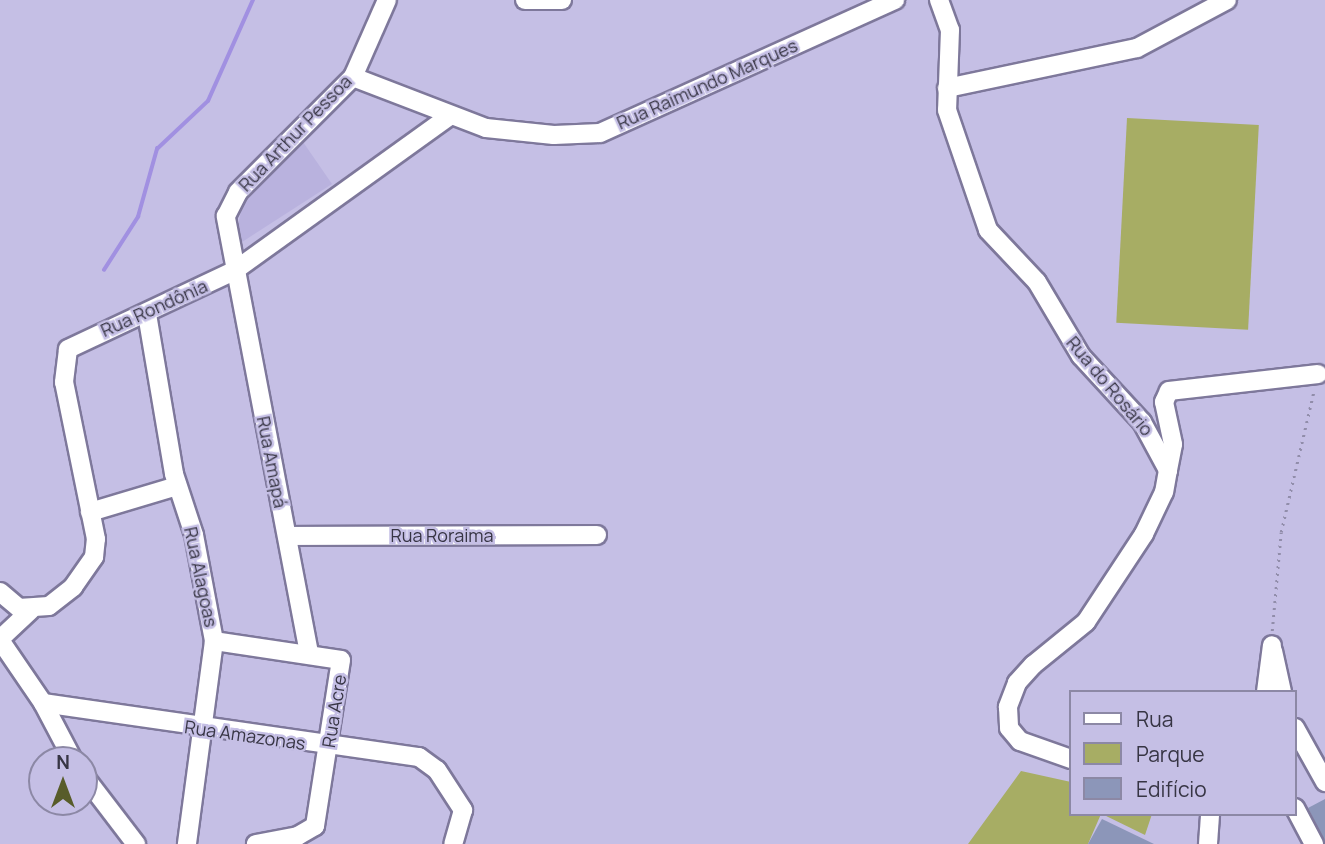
<!DOCTYPE html>
<meta charset="utf-8">
<style>
body{margin:0}
#map{position:relative;width:1325px;height:844px;overflow:hidden;background:#c5bfe5;font-family:Manrope,sans-serif}
div>[style]{position:absolute}
[style*='--x']{left:calc(var(--x)*1px);top:calc(var(--y)*1px);width:calc(var(--w)*1px);rotate:calc(var(--a)*1deg)}
.built>*{inset:0;background:#b9b2de}
.green>*{inset:0;background:#a7ad64;transform-origin:0 0}
.stream>*{height:3.5px;margin:-1.75px;padding:0 1.75px;transform-origin:1.75px;border-radius:1.75px;background:#a190e1}
.building>*{inset:0;background:#8c96b9}
.path>*{height:2.5px;margin-top:-1.25px;transform-origin:0;background:repeating-linear-gradient(90deg,#918daa 0 2px,transparent 0 7px)}
.roads{filter:drop-shadow(2px 0 #7e789b) drop-shadow(-2px 0 #7e789b) drop-shadow(0 2px #7e789b) drop-shadow(0 -2px #7e789b)}
.minor>*{height:18px;margin:-9px;padding:0 9px;transform-origin:9px;border-radius:9px;background:#fff}
span{translate:-50% -50%;white-space:nowrap;text-align:center;line-height:1.15;-webkit-text-stroke:5px #c5bfe5;paint-order:stroke}
.street-label{font-size:18px;color:#373544}
.legend{position:absolute;left:1069px;top:690px;width:228px;height:126px;box-sizing:border-box;background:#c5bfe5;border:2px solid #8c88a5;margin:0;padding:9px 12px;list-style:none;font-size:21px;color:#373544}
.legend li{display:flex;align-items:center;gap:14px;height:35px}
.legend b{width:35px;border:2px solid #8c88a5}
.north{position:absolute;left:28px;top:746px;width:70px;height:70px;box-sizing:border-box;background:#c5bfe5;border:2px solid #8c88a5;border-radius:50%;rotate:0deg;font-size:19px;font-weight:700;line-height:28px;text-align:center;color:#373544}
.north::after{content:'';display:block;margin:auto;width:24px;height:32px;background:#585c2a;clip-path:polygon(50% 0,100% 100%,50% 72%,0 100%)}
</style>
<div id="map">
<div class="built">
<i style="clip-path:polygon(301px 139px,332px 184px,242px 242px,237px 230px,245px 193px)"></i>
</div>
<div class="green">
<i style="left:1127px;top:118px;width:132px;height:205px;rotate:3deg"></i>
<i style="clip-path:polygon(1021px 771px,1071px 782px,1071px 814px,1101px 814px,1088px 844px,968px 844px)"></i>
<i style="clip-path:polygon(1102px 814px,1152px 814px,1145px 835px)"></i>
</div>
<div class="stream">
<i style="--x:104;--y:270;--w:63;--a:-57.3"></i>
<i style="--x:138;--y:217;--w:71;--a:-74.4"></i>
<i style="--x:157;--y:149;--w:70;--a:-43.3"></i>
<i style="--x:208;--y:101;--w:111;--a:-66"></i>
</div>
<div class="building">
<i style="clip-path:polygon(1325px 799px,1325px 842px,1308px 808px)"></i>
<i style="clip-path:polygon(1102px 819px,1154px 844px,1088px 844px)"></i>
</div>
<div class="path">
<i style="--x:1272;--y:631;--w:99;--a:-84.8"></i>
<i style="--x:1281;--y:532;--w:146;--a:-76.9"></i>
</div>
<div class="roads">
<div class="minor">
<i style="--x:525;--y:0;--w:37;--a:0"></i>
<i style="--x:939;--y:0;--w:32;--a:70"></i>
<i style="--x:950;--y:30;--w:80;--a:92.1"></i>
<i style="--x:947;--y:110;--w:127;--a:71.1"></i>
<i style="--x:988;--y:230;--w:71;--a:46.7"></i>
<i style="--x:1037;--y:282;--w:86;--a:59.3"></i>
<i style="--x:1081;--y:356;--w:90;--a:47.3"></i>
<i style="--x:1142;--y:422;--w:55;--a:61.6"></i>
<i style="--x:1168;--y:470;--w:22;--a:100"></i>
<i style="--x:1164;--y:492;--w:47;--a:115.5"></i>
<i style="--x:1144;--y:534;--w:105;--a:123.4"></i>
<i style="--x:1086;--y:622;--w:68;--a:140.9"></i>
<i style="--x:1033;--y:665;--w:24;--a:132"></i>
<i style="--x:1017;--y:683;--w:26;--a:111"></i>
<i style="--x:1008;--y:707;--w:21;--a:87"></i>
<i style="--x:1009;--y:728;--w:17;--a:50"></i>
<i style="--x:1020;--y:741;--w:54;--a:19.4"></i>
<i style="--x:353;--y:77;--w:142;--a:21"></i>
<i style="--x:486;--y:128;--w:68;--a:5.9"></i>
<i style="--x:554;--y:135;--w:46;--a:-2.5"></i>
<i style="--x:600;--y:133;--w:324;--a:-24.3"></i>
<i style="--x:947;--y:88;--w:194;--a:-11.9"></i>
<i style="--x:1137;--y:48;--w:102;--a:-28.1"></i>
<i style="--x:147;--y:314;--w:162;--a:80.4"></i>
<i style="--x:174;--y:474;--w:64;--a:71.8"></i>
<i style="--x:194;--y:535;--w:108;--a:79.3"></i>
<i style="--x:214;--y:641;--w:205;--a:97.6"></i>
<i style="--x:1168;--y:470;--w:26;--a:-79"></i>
<i style="--x:1173;--y:444;--w:43;--a:-102.1"></i>
<i style="--x:1164;--y:402;--w:12;--a:-66"></i>
<i style="--x:1169;--y:391;--w:150;--a:-6.5"></i>
<i style="--x:90;--y:512;--w:91;--a:-16.6"></i>
<i style="--x:287;--y:536;--w:310;--a:-0.2"></i>
<i style="--x:0;--y:592;--w:25;--a:40"></i>
<i style="--x:19;--y:608;--w:30;--a:-4"></i>
<i style="--x:49;--y:606;--w:31;--a:-38"></i>
<i style="--x:73;--y:587;--w:37;--a:-55"></i>
<i style="--x:94;--y:557;--w:18;--a:-84"></i>
<i style="--x:96;--y:539;--w:160;--a:-101.5"></i>
<i style="--x:64;--y:382;--w:33;--a:-83"></i>
<i style="--x:68;--y:349;--w:183;--a:-25.2"></i>
<i style="--x:234;--y:271;--w:266;--a:-35.7"></i>
<i style="--x:0;--y:639;--w:42;--a:-43.1"></i>
<i style="--x:0;--y:640;--w:76;--a:55.7"></i>
<i style="--x:43;--y:703;--w:380;--a:8.2"></i>
<i style="--x:419;--y:757;--w:22;--a:36"></i>
<i style="--x:437;--y:770;--w:48;--a:57"></i>
<i style="--x:463;--y:810;--w:35;--a:106"></i>
<i style="--x:214;--y:641;--w:128;--a:8.5"></i>
<i style="--x:341;--y:660;--w:168;--a:98.9"></i>
<i style="--x:315;--y:826;--w:20;--a:150"></i>
<i style="--x:298;--y:836;--w:43;--a:169.2"></i>
<i style="--x:1273;--y:651;--w:42;--a:77.6"></i>
<i style="--x:309;--y:653;--w:445;--a:-100.8"></i>
<i style="--x:226;--y:216;--w:27;--a:-63"></i>
<i style="--x:238;--y:192;--w:163;--a:-45"></i>
<i style="--x:353;--y:77;--w:84;--a:-66.2"></i>
<i style="--x:1266;--y:692;--w:47;--a:-82.7"></i>
<i style="--x:43;--y:703;--w:64;--a:62.2"></i>
<i style="--x:1295;--y:728;--w:62;--a:60.9"></i>
<i style="--x:84;--y:776;--w:86;--a:52.6"></i>
<i style="--x:1295;--y:808;--w:41;--a:62.2"></i>
<i style="--x:1208;--y:844;--w:30;--a:-86"></i>
</div>
</div>
<div class="street-label">
<span style="left:707px;top:84px;rotate:-24deg">Rua Raimundo Marques</span>
<span style="left:295px;top:133px;rotate:-46deg">Rua Arthur Pessoa</span>
<span style="left:154px;top:308px;rotate:-24deg">Rua Rondônia</span>
<span style="left:1110px;top:386px;rotate:50deg">Rua do Rosário</span>
<span style="left:272px;top:462px;rotate:79deg">Rua Amapá</span>
<span style="left:442px;top:535px">Rua Roraima</span>
<span style="left:201px;top:577px;rotate:78deg">Rua Alagoas</span>
<span style="left:334px;top:711px;rotate:-81deg">Rua Acre</span>
<span style="left:245px;top:735px;rotate:8deg">Rua Amazonas</span>
</div>
<ul class="legend">
<li><b style="height:9px;background:#fff"></b>Rua</li>
<li><b style="height:19px;background:#a7ad64"></b>Parque</li>
<li><b style="height:19px;background:#8c96b9"></b>Edifício</li>
</ul>
<div class="north">N</div>
</div>
